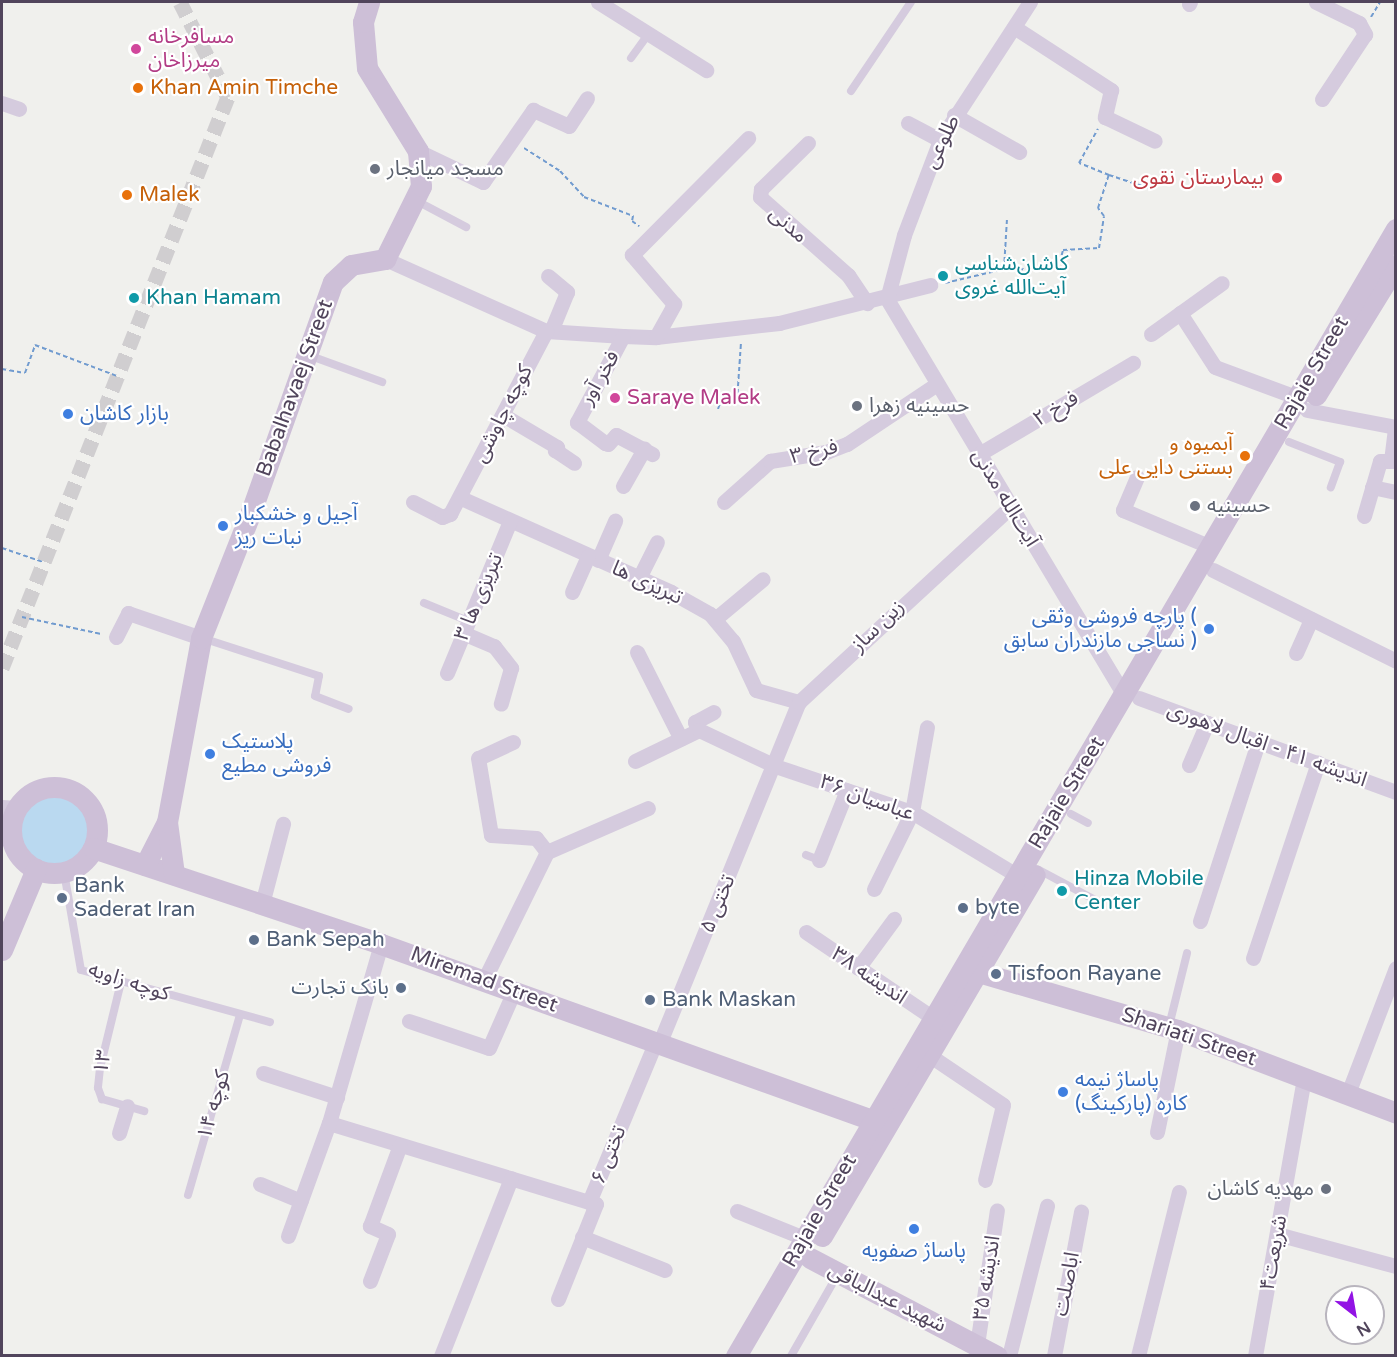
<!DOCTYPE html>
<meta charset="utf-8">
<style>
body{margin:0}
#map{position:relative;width:1397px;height:1357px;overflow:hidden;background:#f0f0ed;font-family:"Varela Round","Noto Sans Arabic",sans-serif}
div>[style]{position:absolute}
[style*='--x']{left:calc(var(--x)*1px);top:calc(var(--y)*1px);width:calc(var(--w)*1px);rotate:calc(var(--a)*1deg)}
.green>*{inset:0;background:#bad9f0}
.round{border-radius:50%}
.street-tunnel>*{height:15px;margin-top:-7.5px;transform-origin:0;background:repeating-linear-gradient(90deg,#d0ced0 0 15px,transparent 0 23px)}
.path>*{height:2px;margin-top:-1px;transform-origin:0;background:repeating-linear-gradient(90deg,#719bcf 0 4.5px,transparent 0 7.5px)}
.lane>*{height:8px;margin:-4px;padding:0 4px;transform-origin:4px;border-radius:4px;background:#d5cbde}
.street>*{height:15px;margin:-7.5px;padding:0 7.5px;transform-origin:7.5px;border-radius:7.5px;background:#d5cbde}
.secondary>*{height:21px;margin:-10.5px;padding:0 10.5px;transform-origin:10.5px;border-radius:10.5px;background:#cdbfd7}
.secondary>.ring{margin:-10.5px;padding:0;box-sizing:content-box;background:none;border:21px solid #cdbfd7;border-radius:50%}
.dots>*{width:16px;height:16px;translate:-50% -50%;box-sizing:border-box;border:3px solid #fff;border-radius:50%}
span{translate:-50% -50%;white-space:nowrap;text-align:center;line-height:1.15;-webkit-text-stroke:4.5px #fff;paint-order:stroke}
.hotel-label{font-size:21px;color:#b23c85}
.left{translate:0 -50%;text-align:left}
.food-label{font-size:21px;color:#c56008}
.right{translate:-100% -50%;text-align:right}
.street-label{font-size:21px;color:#51455c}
.worship-label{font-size:21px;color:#5b616d}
.health-label{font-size:21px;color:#be3a42}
.culture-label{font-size:21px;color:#0d838f}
.shop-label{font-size:21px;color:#366cbe}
.service-label{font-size:21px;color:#4e5e75}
.frame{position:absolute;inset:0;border:3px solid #51455c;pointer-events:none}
.north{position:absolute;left:1325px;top:1285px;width:60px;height:60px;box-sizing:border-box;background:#fff;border:2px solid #b9b5be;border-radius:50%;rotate:149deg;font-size:16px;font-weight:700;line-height:24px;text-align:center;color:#51455c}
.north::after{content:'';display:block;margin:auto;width:21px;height:27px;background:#9213e4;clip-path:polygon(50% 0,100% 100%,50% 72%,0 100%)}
</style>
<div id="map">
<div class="green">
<i class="round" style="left:18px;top:795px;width:70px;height:70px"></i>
</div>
<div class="street-tunnel">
<i style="--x:2;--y:668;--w:614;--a:-68.41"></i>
<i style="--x:228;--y:97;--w:106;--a:-116.8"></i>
</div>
<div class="path">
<i style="--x:1371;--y:17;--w:17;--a:-59"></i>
<i style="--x:524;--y:148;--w:43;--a:32.6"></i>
<i style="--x:560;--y:171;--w:35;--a:47"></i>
<i style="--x:584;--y:197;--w:53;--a:21.2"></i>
<i style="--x:633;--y:216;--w:5;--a:101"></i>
<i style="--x:632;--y:221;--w:9;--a:36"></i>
<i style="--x:1109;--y:175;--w:41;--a:18.4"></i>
<i style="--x:1004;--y:269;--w:50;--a:-86.6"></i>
<i style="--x:945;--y:283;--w:61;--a:-13.3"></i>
<i style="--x:1004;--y:269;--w:54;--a:1.1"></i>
<i style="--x:1058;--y:270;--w:21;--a:-76"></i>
<i style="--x:1063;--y:250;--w:36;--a:-3"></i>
<i style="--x:1099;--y:248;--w:32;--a:-81"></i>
<i style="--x:1104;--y:216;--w:10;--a:-127"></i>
<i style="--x:1098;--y:208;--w:35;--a:-72"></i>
<i style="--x:1109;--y:175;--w:32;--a:-158"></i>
<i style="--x:1079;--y:163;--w:39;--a:-61"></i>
<i style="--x:2;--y:369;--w:23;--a:10"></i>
<i style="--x:25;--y:373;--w:30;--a:-70"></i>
<i style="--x:35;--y:345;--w:88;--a:20.7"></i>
<i style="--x:718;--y:409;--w:12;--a:-70"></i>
<i style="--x:722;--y:398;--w:15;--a:11"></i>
<i style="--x:737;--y:401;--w:59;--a:-86.1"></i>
<i style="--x:2;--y:548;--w:43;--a:18.9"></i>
<i style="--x:22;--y:617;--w:81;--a:12.1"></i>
</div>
<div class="lane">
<i style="--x:631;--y:58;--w:31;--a:-54"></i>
<i style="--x:851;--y:91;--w:107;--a:-56"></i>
<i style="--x:415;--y:200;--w:58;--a:27.9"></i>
<i style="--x:308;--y:355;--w:79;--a:20"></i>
<i style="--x:1289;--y:442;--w:55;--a:21.4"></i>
<i style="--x:1340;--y:462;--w:27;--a:110"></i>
<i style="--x:424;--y:603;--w:48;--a:22.2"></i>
<i style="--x:202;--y:638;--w:123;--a:18"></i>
<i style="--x:319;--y:676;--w:20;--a:101"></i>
<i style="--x:315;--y:696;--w:36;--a:21"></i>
<i style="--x:1071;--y:814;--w:19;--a:28"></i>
<i style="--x:806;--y:855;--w:14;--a:21"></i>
<i style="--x:1039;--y:870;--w:68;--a:28.1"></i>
<i style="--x:64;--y:872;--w:99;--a:80.2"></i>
<i style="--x:81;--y:970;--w:196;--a:15.4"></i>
<i style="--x:121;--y:982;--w:89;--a:103.7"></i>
<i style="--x:100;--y:1068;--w:20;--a:96"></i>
<i style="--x:98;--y:1088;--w:12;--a:70"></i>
<i style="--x:102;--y:1099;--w:44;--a:15.9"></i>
<i style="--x:1169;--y:1026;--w:75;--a:-76.1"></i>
<i style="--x:188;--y:1195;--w:187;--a:-73.9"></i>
<i style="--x:791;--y:1356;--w:95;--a:-60.2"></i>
</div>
<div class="street">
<i style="--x:598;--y:2;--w:128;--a:32.2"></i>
<i style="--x:1316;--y:2;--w:48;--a:26"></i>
<i style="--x:1359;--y:23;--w:13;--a:61"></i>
<i style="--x:1365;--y:34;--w:78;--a:123.5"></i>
<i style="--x:1189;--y:4;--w:2;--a:-63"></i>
<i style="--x:1014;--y:27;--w:116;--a:33"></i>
<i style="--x:1111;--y:90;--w:28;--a:103"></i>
<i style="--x:1105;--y:117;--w:55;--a:25.6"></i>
<i style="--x:2;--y:103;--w:18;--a:19"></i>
<i style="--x:954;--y:115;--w:75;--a:29.6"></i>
<i style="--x:908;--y:123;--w:36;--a:28"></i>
<i style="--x:808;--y:143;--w:66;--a:135.6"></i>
<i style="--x:761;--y:189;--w:8;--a:97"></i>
<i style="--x:760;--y:197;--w:118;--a:41.6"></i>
<i style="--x:848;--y:275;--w:34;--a:56"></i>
<i style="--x:418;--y:151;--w:72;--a:25.5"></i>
<i style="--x:483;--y:182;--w:88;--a:-55.2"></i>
<i style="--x:533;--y:110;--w:39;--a:24"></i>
<i style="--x:569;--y:126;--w:33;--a:-57"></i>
<i style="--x:385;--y:259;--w:176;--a:24.1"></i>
<i style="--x:546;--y:331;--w:77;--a:3.7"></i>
<i style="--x:623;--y:336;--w:33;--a:2"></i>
<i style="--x:656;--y:337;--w:124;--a:-6.5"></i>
<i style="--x:779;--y:323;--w:156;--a:-14.1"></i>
<i style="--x:548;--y:276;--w:25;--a:40"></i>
<i style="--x:567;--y:292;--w:42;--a:112.3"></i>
<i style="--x:887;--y:299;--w:462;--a:59.1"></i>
<i style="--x:887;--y:299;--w:66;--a:-75.1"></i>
<i style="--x:904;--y:235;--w:102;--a:-69.2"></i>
<i style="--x:940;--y:140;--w:165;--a:-56.9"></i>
<i style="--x:1180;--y:313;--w:64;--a:57.1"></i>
<i style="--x:1215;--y:367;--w:90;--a:20.3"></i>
<i style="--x:1151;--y:334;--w:87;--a:-35.7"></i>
<i style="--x:623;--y:336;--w:98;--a:118.1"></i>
<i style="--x:577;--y:422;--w:35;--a:37"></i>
<i style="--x:605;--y:443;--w:3;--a:18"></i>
<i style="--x:608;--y:444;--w:12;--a:-48"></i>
<i style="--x:616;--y:435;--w:41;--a:27.8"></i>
<i style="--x:656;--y:337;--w:38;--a:-61"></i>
<i style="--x:674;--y:304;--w:65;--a:-130.6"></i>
<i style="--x:632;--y:255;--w:165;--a:-45.2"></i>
<i style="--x:1307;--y:410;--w:91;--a:10.8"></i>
<i style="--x:503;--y:415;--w:63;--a:30.7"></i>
<i style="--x:557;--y:447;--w:4;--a:124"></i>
<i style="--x:555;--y:450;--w:23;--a:34"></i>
<i style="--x:979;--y:454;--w:179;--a:-30.6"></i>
<i style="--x:1137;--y:477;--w:36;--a:113"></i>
<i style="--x:1123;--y:510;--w:95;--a:22.8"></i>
<i style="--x:623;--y:486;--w:43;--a:-60.4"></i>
<i style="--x:1372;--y:487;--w:25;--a:12"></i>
<i style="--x:461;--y:498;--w:230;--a:24.1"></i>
<i style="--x:671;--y:592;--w:45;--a:29.4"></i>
<i style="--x:710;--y:614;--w:35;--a:50"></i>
<i style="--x:733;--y:641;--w:54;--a:64.9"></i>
<i style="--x:756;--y:690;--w:45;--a:15.6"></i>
<i style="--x:413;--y:502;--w:33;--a:27"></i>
<i style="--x:442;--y:517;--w:9;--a:-21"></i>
<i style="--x:450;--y:514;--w:207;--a:-62.3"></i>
<i style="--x:724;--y:502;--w:62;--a:-41.7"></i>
<i style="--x:770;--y:461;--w:57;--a:-9.1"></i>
<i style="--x:826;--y:452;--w:22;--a:-21"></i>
<i style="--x:847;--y:444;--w:108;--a:-33.7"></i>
<i style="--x:1364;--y:516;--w:57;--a:-73.8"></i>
<i style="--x:1380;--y:461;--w:11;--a:0"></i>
<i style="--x:1391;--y:461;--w:34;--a:-83"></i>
<i style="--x:598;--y:560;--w:43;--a:-66.4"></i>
<i style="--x:1213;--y:570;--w:204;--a:26.4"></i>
<i style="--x:639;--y:578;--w:40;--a:-63.4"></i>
<i style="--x:572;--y:592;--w:39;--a:-66"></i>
<i style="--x:715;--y:619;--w:62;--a:-39.8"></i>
<i style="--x:463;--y:633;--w:34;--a:23"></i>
<i style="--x:494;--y:646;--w:28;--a:52"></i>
<i style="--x:511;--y:668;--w:37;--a:106"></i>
<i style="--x:116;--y:637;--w:27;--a:-63"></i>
<i style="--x:128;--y:613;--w:77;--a:18.9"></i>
<i style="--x:637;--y:652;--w:97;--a:63.2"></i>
<i style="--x:1296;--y:653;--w:37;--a:-66"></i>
<i style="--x:447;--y:673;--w:165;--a:-67.5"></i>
<i style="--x:1139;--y:698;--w:274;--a:20.1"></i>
<i style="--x:699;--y:730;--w:9;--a:-117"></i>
<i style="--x:695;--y:722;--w:21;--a:-28"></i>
<i style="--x:513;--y:742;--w:38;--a:155"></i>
<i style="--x:478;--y:758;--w:78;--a:80.4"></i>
<i style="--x:491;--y:835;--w:45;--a:3.8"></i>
<i style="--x:536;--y:838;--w:18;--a:52"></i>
<i style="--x:635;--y:761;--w:71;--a:-25.8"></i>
<i style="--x:699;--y:730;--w:84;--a:25.3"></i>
<i style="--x:775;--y:766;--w:145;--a:18.6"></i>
<i style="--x:912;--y:812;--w:124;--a:31.1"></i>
<i style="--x:1189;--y:765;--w:46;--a:-66.8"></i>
<i style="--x:2;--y:807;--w:14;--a:4"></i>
<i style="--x:819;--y:860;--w:75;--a:-68.2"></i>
<i style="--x:874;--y:889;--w:86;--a:-63.7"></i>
<i style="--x:912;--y:812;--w:86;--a:-80"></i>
<i style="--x:262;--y:904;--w:83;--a:-75.3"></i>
<i style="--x:1200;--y:921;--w:188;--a:-72"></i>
<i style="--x:806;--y:932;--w:153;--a:34.1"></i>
<i style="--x:1253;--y:958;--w:206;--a:-71.6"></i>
<i style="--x:858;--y:968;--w:61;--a:-53.7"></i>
<i style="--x:484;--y:980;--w:143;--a:-63.8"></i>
<i style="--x:547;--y:852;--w:110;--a:-23.5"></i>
<i style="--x:409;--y:1021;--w:84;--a:18.6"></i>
<i style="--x:489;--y:1048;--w:62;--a:-66.3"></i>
<i style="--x:660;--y:1042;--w:367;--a:-67.8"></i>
<i style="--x:799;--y:702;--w:287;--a:-42.7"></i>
<i style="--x:929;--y:1055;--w:89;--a:34"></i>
<i style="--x:1003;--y:1105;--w:77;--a:103.5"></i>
<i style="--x:263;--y:1073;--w:78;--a:18"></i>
<i style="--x:1347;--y:1096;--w:137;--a:-69.1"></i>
<i style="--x:329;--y:1123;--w:272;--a:16.9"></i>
<i style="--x:1157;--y:1132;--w:104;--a:-78.4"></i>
<i style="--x:119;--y:1133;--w:28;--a:-73"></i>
<i style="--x:260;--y:1184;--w:44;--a:22.5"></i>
<i style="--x:737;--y:1211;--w:72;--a:21.9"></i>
<i style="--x:1277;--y:1234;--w:123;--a:15.1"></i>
<i style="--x:288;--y:1236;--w:120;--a:-70.1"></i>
<i style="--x:329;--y:1123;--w:186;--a:-73.8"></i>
<i style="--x:582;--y:1237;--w:89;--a:21.7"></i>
<i style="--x:370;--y:1281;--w:50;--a:-69"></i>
<i style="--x:388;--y:1234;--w:20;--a:-156"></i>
<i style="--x:370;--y:1226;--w:86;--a:-69.7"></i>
<i style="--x:558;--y:1299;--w:102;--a:-68.2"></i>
<i style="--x:596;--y:1204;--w:7;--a:-164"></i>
<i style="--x:589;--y:1202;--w:174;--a:-67.4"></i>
<i style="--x:977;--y:1345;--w:136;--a:-81.6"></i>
<i style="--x:441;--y:1356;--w:191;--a:-68.5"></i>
<i style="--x:1009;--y:1356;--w:155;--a:-75.8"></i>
<i style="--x:1054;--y:1356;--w:147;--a:-79.4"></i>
<i style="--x:1138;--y:1356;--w:169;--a:-76"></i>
<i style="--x:1255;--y:1356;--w:281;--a:-80"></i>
</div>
<div class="secondary">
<i style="--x:1316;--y:395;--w:153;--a:-58.4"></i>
<i class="ring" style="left:11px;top:787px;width:65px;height:65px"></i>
<i style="--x:93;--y:848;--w:304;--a:18.4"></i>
<i style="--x:381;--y:944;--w:522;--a:19.72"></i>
<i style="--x:145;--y:865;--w:48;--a:-62.9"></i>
<i style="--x:174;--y:874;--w:52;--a:-97.7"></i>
<i style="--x:167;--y:822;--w:187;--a:-79.5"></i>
<i style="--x:201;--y:638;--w:139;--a:-68.4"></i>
<i style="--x:252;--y:509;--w:241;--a:-70.4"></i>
<i style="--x:333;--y:282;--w:25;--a:-43"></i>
<i style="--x:351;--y:265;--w:35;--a:-10"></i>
<i style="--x:385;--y:259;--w:81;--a:-63.7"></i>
<i style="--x:421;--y:186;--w:35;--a:-95"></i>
<i style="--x:418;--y:151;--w:97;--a:-121.6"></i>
<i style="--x:367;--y:68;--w:46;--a:-95"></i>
<i style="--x:363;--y:22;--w:21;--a:-73"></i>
<i style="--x:2;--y:950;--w:88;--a:-67.2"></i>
<i style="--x:978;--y:972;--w:208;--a:16.2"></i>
<i style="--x:1178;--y:1030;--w:233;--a:20.8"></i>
<i style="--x:822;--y:1236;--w:419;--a:-59.5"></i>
<i style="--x:810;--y:1258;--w:211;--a:27.7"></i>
<i style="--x:736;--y:1356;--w:1306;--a:-59.65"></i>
</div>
<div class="dots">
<i style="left:136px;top:49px;background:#d1479c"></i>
<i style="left:138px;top:88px;background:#e8710a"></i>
<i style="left:375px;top:169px;background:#6b7280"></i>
<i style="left:1277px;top:178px;background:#e0444e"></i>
<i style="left:127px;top:195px;background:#e8710a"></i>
<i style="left:943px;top:276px;background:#0f9aa8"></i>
<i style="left:134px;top:298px;background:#0f9aa8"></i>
<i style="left:615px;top:398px;background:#d1479c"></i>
<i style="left:857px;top:406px;background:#6b7280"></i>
<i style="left:68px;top:414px;background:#3f7fe0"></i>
<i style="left:1245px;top:456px;background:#e8710a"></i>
<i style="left:1195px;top:506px;background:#6b7280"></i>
<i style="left:223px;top:526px;background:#3f7fe0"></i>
<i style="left:1209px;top:629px;background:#3f7fe0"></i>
<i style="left:210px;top:754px;background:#3f7fe0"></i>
<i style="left:1062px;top:891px;background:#0f9aa8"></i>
<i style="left:62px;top:898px;background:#5c6f8a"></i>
<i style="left:963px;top:908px;background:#5c6f8a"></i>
<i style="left:254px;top:940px;background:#5c6f8a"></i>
<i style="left:996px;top:974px;background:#5c6f8a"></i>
<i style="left:401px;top:988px;background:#5c6f8a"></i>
<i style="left:650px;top:1000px;background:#5c6f8a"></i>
<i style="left:1063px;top:1092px;background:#3f7fe0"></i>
<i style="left:1326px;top:1189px;background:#6b7280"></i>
<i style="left:914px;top:1229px;background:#3f7fe0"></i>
</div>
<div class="hotel-label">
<span class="left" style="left:148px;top:49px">مسافرخانه<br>میرزاخان</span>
<span class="left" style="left:627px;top:398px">Saraye Malek</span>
</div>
<div class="food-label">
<span class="left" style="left:150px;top:88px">Khan Amin Timche</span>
<span class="left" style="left:139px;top:195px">Malek</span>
<span class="right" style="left:1233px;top:456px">آبمیوه و<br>بستنی دایی علی</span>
</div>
<div class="street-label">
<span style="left:942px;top:142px;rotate:-64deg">طلوعی</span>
<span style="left:788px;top:225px;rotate:42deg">مدنی</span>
<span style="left:1312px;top:373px;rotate:-60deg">Rajaie Street</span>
<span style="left:600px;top:378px;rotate:-60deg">فخر آور</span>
<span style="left:295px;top:388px;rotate:-70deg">Babalhavaej Street</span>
<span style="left:1056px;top:409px;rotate:-31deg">فرخ ۲</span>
<span style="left:503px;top:414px;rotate:-63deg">کوچه چاوشی</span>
<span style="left:814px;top:452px;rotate:-13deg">فرخ ۳</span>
<span style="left:1005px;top:498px;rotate:59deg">آیت‌الله مدنی</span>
<span style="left:647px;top:583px;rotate:25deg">تبریزی ها</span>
<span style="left:479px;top:597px;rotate:-67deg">تبریزی ها ۳</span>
<span style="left:878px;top:626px;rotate:-44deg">زین ساز</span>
<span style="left:1267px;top:745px;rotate:20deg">اندیشه ۴۱ - اقبال لاهوری</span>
<span style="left:1067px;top:793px;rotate:-59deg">Rajaie Street</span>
<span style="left:867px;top:798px;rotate:20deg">عباسیان ۳۶</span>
<span style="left:718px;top:904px;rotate:-68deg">تختی ۵</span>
<span style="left:869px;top:976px;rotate:34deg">اندیشه ۳۸</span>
<span style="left:484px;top:980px;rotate:20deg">Miremad Street</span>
<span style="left:129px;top:982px;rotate:18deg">کوچه زاویه</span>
<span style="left:1189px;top:1037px;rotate:19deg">Shariati Street</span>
<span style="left:103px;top:1062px;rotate:-80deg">۱۳</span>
<span style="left:214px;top:1105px;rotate:-74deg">کوچه ۱۴</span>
<span style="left:609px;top:1155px;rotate:-68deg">تختی ۶</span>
<span style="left:820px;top:1211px;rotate:-60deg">Rajaie Street</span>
<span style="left:1274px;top:1253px;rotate:-80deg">شریعت۴</span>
<span style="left:987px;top:1278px;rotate:-81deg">اندیشه ۳۵</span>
<span style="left:1067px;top:1284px;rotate:-79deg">اباصلت</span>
<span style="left:887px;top:1298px;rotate:27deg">شهید عبدالباقی</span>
</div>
<div class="worship-label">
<span class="left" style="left:387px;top:169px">مسجد میانجار</span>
<span class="left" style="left:869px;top:406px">حسینیه زهرا</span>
<span class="left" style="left:1207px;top:506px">حسینیه</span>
<span class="right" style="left:1314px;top:1189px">مهدیه کاشان</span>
</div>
<div class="health-label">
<span class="right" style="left:1264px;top:178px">بیمارستان نقوی</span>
</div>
<div class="culture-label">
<span class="left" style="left:955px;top:276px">کاشان‌شناسی<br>آیت‌الله غروی</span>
<span class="left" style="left:146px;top:298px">Khan Hamam</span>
<span class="left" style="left:1074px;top:891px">Hinza Mobile<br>Center</span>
</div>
<div class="shop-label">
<span class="left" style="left:80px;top:414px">بازار کاشان</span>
<span class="left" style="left:235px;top:526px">آجیل و خشکبار<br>نبات ریز</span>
<span class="right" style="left:1197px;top:629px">پارچه فروشی وثقی (<br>نساجی مازندران سابق )</span>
<span class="left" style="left:222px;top:754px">پلاستیک<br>فروشی مطیع</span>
<span class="left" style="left:1075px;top:1092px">پاساژ نیمه<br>کاره (پارکینگ)</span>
<span style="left:914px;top:1251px">پاساژ صفویه</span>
</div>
<div class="service-label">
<span class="left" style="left:74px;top:898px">Bank<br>Saderat Iran</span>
<span class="left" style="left:975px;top:908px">byte</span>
<span class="left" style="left:266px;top:940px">Bank Sepah</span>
<span class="left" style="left:1008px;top:974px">Tisfoon Rayane</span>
<span class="right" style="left:389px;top:988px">بانک تجارت</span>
<span class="left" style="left:662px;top:1000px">Bank Maskan</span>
</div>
<div class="frame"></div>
<div class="north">N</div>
</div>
